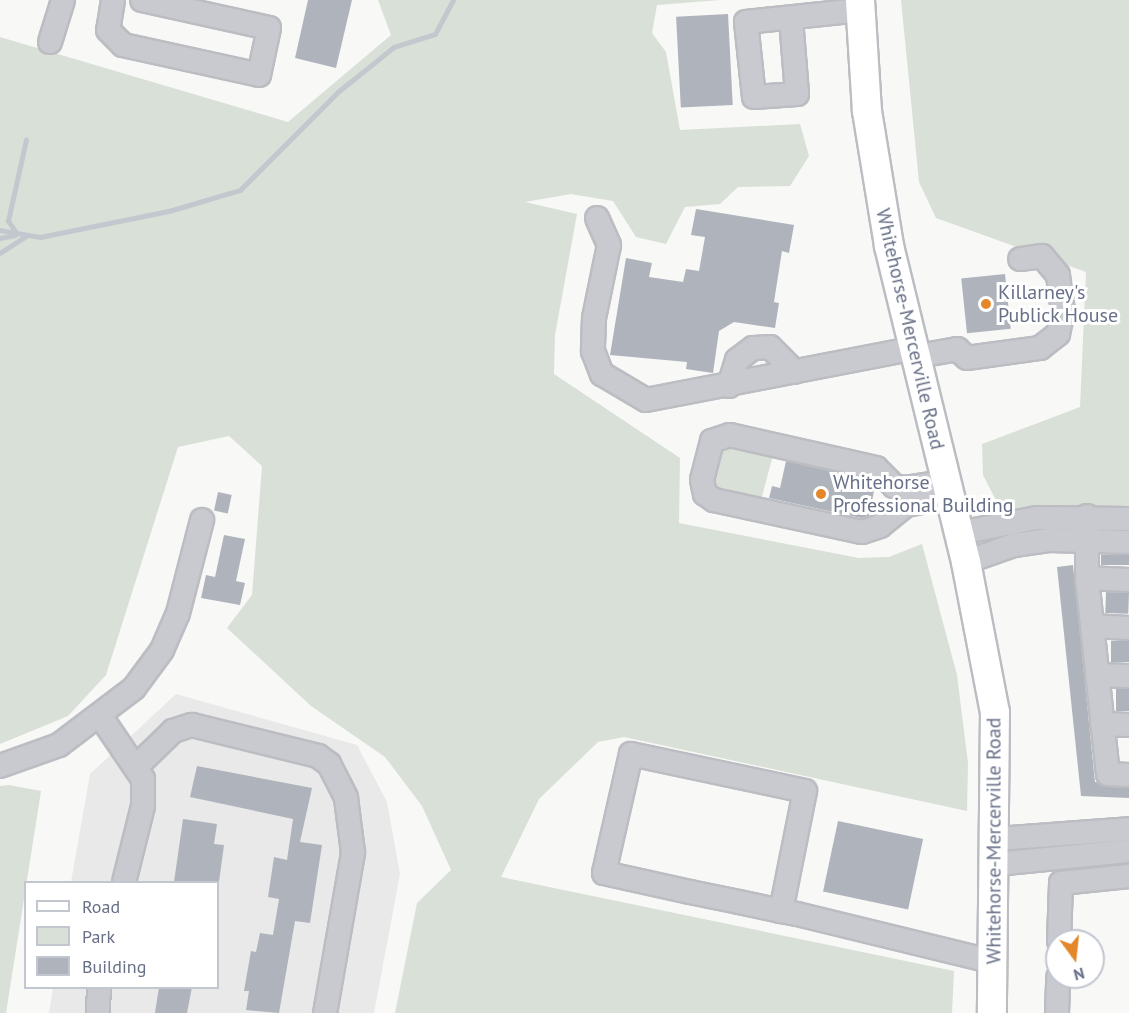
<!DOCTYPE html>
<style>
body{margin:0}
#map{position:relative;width:1129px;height:1013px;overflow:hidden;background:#f8f8f6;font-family:"PT Sans",sans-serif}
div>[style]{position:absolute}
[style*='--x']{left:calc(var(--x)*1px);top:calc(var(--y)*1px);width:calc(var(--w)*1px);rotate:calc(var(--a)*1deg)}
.built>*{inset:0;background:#e9e9e9}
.green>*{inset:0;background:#d8e0d7}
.stream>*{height:4.5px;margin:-2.25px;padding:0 2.25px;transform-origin:2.25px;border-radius:2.25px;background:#c3c8cf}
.building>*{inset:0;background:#afb3bc;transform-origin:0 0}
.roads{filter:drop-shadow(2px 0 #bbbdc2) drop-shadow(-2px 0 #bbbdc2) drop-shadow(0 2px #bbbdc2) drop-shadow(0 -2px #bbbdc2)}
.minor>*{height:22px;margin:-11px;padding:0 11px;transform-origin:11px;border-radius:11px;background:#c9cacf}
.major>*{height:28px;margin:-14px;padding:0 14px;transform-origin:14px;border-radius:14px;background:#fff}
.dots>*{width:16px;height:16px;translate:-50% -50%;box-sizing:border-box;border:3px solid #fff;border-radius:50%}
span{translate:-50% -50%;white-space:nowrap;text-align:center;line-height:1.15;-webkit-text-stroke:6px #fff;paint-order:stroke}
.poi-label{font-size:20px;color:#677087}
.left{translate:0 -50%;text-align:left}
.street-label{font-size:20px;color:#677087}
.legend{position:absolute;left:24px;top:881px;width:195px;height:108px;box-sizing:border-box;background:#fff;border:2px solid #c2c6cf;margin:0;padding:8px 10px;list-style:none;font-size:18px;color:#677087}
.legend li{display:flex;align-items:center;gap:12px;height:30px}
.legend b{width:30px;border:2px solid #c2c6cf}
.north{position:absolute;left:1045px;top:929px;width:60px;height:60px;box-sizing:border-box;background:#fff;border:2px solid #c2c6cf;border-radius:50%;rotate:165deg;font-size:16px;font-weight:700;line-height:24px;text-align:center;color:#677087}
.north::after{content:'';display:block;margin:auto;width:21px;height:27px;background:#e4872a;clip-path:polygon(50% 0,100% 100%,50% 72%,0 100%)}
</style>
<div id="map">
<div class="built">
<i style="clip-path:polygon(176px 694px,357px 745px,387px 802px,400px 874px,374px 1013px,49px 1013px,53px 988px,218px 988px,218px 882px,71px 882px,90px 774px)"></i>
</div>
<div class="green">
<i style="clip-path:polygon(378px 0,720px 0,657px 5px,652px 33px,666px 52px,680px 130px,800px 124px,809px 156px,790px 186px,738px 187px,720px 204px,685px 207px,666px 244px,636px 237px,613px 201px,571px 194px,525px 202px,577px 214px,555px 335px,554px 374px,680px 458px,679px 523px,859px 558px,889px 557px,922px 544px,957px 675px,968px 763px,967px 811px,624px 737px,598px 742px,539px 799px,501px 877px,954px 971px,952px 1013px,395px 1013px,417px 903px,451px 870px,422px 806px,385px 757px,311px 706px,227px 628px,252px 595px,262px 466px,229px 436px,178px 447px,106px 675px,68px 716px,0 744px,0 37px,288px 122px,391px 35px)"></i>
<i style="clip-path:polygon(901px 0,1129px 0,1129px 508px,1047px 505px,1001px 510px,983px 475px,982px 444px,1080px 407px,1086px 272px,936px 218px,919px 182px)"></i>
<i style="clip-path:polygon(729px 444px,773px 455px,761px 500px,721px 491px,712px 482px,719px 449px)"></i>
<i style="clip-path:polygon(9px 785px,41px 791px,6px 1013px,0 1013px,0 786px)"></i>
</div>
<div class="stream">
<i style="--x:0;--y:230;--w:41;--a:9.9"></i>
<i style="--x:40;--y:237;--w:132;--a:-11.4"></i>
<i style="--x:169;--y:211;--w:74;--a:-16.5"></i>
<i style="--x:240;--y:190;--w:140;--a:-45"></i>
<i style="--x:339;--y:91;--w:70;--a:-38.7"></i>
<i style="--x:394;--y:47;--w:43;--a:-17.6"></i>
<i style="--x:435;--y:34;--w:38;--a:-62"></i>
<i style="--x:17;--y:234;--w:16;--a:-125"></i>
<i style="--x:8;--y:221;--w:83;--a:-77.5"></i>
<i style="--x:0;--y:238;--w:15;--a:-11"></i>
<i style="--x:0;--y:253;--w:30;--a:-33"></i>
</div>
<div class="building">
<i style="clip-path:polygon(308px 0,352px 0,336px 68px,295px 58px)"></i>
<i style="left:728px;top:14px;width:91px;height:52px;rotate:87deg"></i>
<i style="clip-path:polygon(696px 209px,794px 225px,789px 253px,782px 251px,774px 302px,779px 303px,775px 328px,734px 322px,719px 331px,713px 373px,686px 369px,687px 362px,610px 355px,626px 258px,652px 263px,649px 277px,683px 282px,686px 269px,699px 271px,705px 237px,691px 235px)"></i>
<i style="left:1005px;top:274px;width:55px;height:44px;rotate:84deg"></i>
<i style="clip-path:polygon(786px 461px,869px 480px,875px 486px,869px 516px,861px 518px,769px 498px,772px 486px,780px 488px)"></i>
<i style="left:218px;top:492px;width:14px;height:19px;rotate:12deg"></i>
<i style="clip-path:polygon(224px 535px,245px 539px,236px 581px,245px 583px,240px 605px,201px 598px,206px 575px,215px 577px)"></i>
<i style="left:1101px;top:555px;width:28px;height:10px"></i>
<i style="clip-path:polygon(1073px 565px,1095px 782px,1129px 788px,1129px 798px,1081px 796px,1057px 567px)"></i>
<i style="left:1106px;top:592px;width:23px;height:21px;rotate:2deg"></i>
<i style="left:1111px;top:641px;width:18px;height:21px"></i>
<i style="left:1116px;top:689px;width:13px;height:22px"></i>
<i style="clip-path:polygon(197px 766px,312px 788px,300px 842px,322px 845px,310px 923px,295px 921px,279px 1013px,246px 1010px,249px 991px,244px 991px,251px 951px,256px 952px,260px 933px,273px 935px,279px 899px,268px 897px,274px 857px,287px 860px,293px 819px,190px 797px)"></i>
<i style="clip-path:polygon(183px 819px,217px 824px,214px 844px,224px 845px,219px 882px,174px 882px)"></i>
<i style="left:838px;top:821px;width:87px;height:72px;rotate:12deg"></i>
<i style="clip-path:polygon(159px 987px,192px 987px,187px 1013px,155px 1013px)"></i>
</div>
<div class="roads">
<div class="minor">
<i style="--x:113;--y:0;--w:30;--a:99"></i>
<i style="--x:108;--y:30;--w:21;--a:45"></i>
<i style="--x:123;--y:45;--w:139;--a:12.4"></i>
<i style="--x:259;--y:75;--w:48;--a:-78"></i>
<i style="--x:269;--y:28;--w:130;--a:-167.6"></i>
<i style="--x:791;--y:19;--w:75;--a:85.4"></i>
<i style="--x:797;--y:94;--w:43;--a:176"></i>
<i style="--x:754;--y:97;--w:75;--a:-96.1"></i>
<i style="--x:746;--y:22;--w:115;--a:-6"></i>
<i style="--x:50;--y:42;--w:44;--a:-72.8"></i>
<i style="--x:597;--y:218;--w:30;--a:66"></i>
<i style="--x:609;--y:245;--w:75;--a:101.6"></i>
<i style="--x:594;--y:318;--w:33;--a:92"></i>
<i style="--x:593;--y:351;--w:25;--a:69"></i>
<i style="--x:602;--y:374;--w:51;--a:30.6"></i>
<i style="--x:646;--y:400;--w:275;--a:-10.9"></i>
<i style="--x:918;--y:356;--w:40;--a:-10"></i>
<i style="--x:957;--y:349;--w:13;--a:42"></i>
<i style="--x:967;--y:358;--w:74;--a:-7.8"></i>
<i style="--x:1040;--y:348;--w:23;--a:-38"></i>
<i style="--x:1058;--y:334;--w:24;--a:-78"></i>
<i style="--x:1063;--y:311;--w:36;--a:-98"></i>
<i style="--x:1058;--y:275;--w:25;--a:-130"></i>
<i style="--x:1042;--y:256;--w:22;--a:172"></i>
<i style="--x:729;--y:386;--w:27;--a:-73"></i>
<i style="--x:737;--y:360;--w:20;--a:-37"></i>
<i style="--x:753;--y:348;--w:17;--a:-3"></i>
<i style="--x:770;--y:347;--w:35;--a:45"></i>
<i style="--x:945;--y:482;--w:40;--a:171.5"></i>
<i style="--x:905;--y:488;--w:11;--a:-170"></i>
<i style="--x:894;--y:486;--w:25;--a:-135"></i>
<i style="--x:876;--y:468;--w:150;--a:-167.3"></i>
<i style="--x:730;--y:435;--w:19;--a:162"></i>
<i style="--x:712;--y:441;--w:40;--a:104.4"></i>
<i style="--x:702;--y:480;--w:14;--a:78"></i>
<i style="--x:705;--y:494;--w:11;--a:34"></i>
<i style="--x:714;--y:500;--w:151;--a:12.2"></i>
<i style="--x:862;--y:532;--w:19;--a:-18"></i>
<i style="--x:880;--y:526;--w:33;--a:-39"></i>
<i style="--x:906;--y:505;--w:44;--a:-10.5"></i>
<i style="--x:1087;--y:516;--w:62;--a:90"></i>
<i style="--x:1087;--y:578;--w:197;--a:83.9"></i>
<i style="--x:1108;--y:774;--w:21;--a:3"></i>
<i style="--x:959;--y:533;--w:79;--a:-10.9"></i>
<i style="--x:1037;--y:518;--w:92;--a:0.6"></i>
<i style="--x:966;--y:562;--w:51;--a:-19.5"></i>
<i style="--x:1014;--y:545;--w:35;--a:-8"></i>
<i style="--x:1049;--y:540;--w:80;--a:1.4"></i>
<i style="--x:1087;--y:578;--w:42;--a:2.7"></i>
<i style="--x:1092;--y:626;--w:37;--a:3"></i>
<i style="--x:1097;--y:675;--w:32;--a:2"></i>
<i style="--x:101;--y:717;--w:75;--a:55.9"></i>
<i style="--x:143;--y:779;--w:27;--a:90"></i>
<i style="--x:143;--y:806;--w:78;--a:104"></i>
<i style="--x:1102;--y:724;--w:27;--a:2"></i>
<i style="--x:138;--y:765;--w:49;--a:-44.2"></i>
<i style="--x:173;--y:731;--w:20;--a:-18"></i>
<i style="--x:192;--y:725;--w:130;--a:13.8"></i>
<i style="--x:318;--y:756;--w:14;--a:36"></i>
<i style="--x:329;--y:764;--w:38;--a:63"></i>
<i style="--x:346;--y:798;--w:55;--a:82.7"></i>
<i style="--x:353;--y:853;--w:162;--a:99.9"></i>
<i style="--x:0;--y:766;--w:63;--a:-19.6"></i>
<i style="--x:59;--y:745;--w:94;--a:-37.2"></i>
<i style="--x:134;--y:688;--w:47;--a:-53.6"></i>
<i style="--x:162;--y:650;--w:40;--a:-66.6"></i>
<i style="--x:178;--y:613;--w:96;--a:-75.5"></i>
<i style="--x:997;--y:839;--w:132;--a:-4.3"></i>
<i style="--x:996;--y:864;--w:134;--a:-5.6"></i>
<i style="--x:781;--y:911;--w:122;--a:-78.7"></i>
<i style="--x:805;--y:791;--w:178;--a:-168"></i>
<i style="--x:631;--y:754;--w:122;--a:102.8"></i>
<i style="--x:604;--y:873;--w:88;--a:12.5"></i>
<i style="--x:690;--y:892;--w:50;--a:11.5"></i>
<i style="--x:739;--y:902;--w:43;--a:12.1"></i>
<i style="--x:781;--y:911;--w:16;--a:11"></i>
<i style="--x:797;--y:914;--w:203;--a:13.7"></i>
<i style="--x:1059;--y:941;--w:58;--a:-88"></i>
<i style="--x:1061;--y:883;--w:68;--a:-5.9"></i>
<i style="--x:98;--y:1013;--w:25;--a:-88"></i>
<i style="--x:1057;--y:1013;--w:36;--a:-88"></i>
</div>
<div class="major">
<i style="--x:860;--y:0;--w:111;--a:86.4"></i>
<i style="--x:867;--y:111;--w:137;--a:80.7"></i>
<i style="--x:889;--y:246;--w:325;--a:76.3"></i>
<i style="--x:966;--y:562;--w:153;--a:79.1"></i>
<i style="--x:995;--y:712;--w:301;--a:90.6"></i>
</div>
</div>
<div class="dots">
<i style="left:986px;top:304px;background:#e4872a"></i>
<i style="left:821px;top:494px;background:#e4872a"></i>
</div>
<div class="poi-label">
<span class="left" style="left:998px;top:304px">Killarney's<br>Publick House</span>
<span class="left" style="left:833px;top:494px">Whitehorse<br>Professional Building</span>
</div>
<div class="street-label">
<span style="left:910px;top:329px;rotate:77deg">Whitehorse-Mercerville Road</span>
<span style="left:994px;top:841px;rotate:-90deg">Whitehorse-Mercerville Road</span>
</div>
<ul class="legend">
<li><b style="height:8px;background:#fff"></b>Road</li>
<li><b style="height:16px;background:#d8e0d7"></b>Park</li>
<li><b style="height:16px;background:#afb3bc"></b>Building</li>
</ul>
<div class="north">N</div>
</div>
